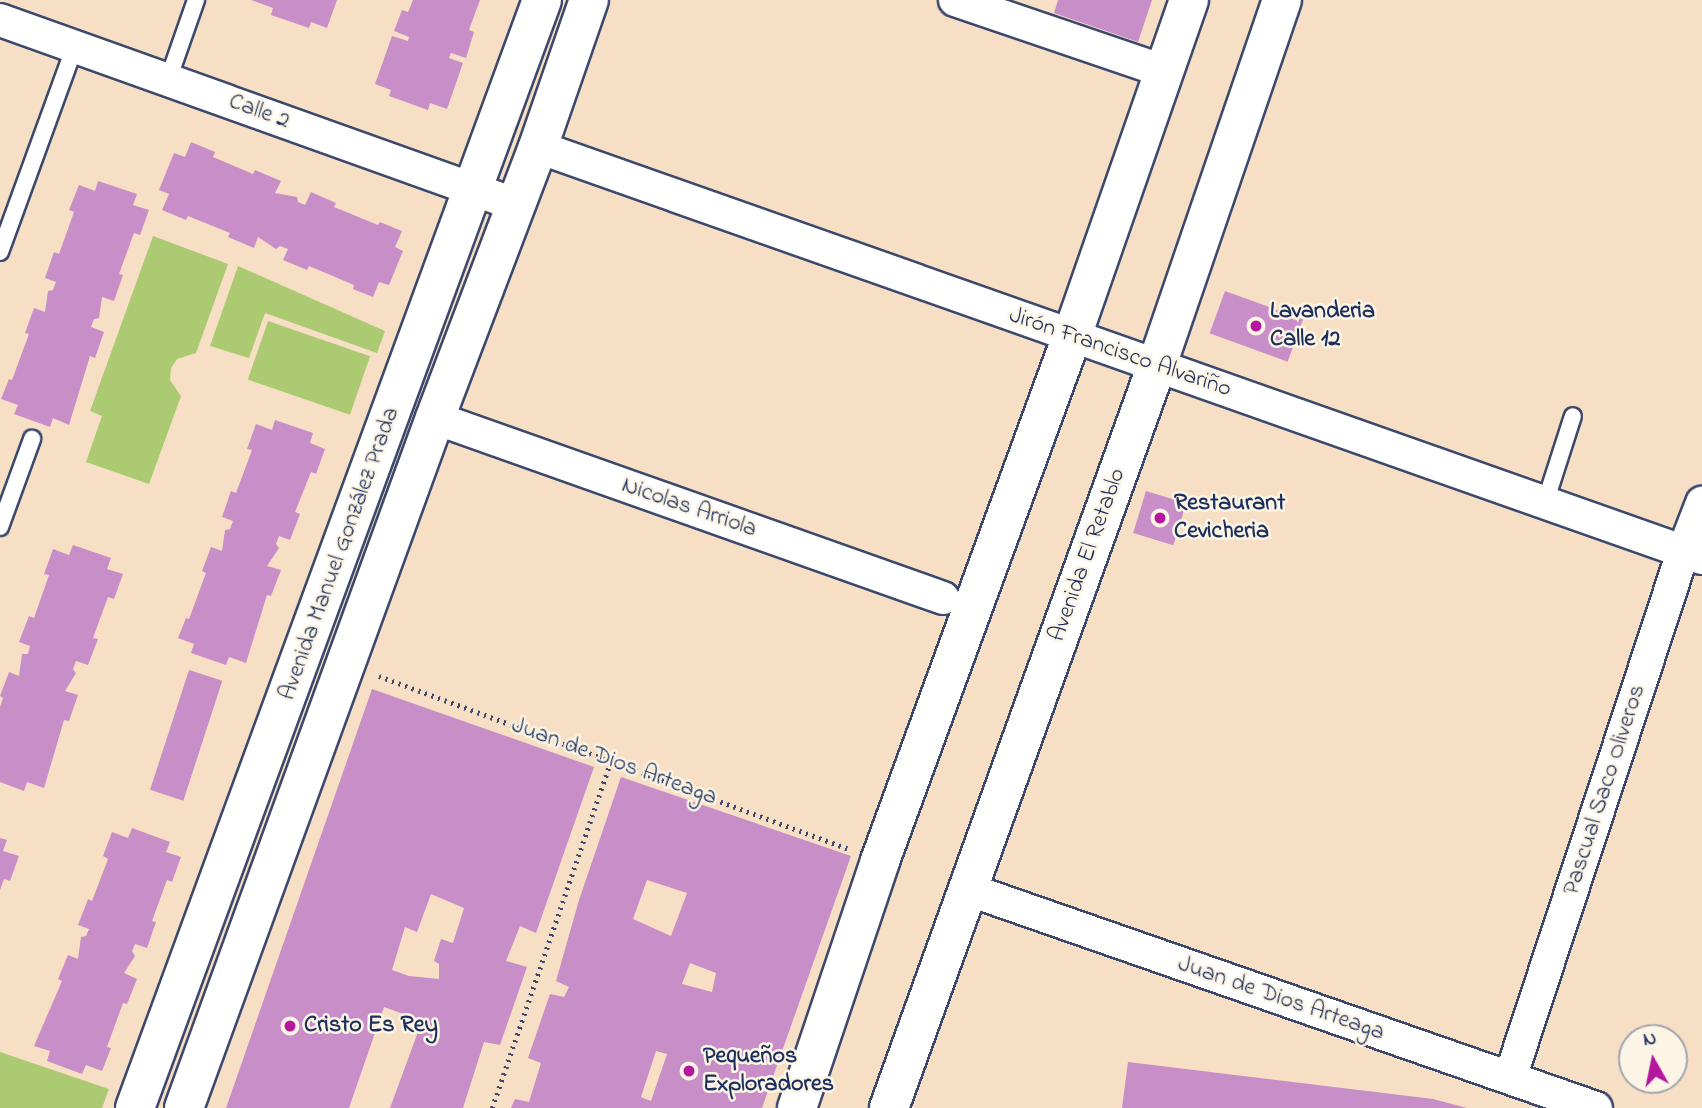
<!DOCTYPE html>
<meta charset="utf-8">
<style>
body{margin:0}
#map{position:relative;width:1702px;height:1108px;overflow:hidden;background:#f6dfc4;font-family:"Indie Flower",sans-serif}
div>[style]{position:absolute}
[style*='--x']{left:calc(var(--x)*1px);top:calc(var(--y)*1px);width:calc(var(--w)*1px);rotate:calc(var(--a)*1deg)}
.green>*{inset:0;background:#abca72;transform-origin:0 0}
.building>*{inset:0;background:#c88ec8;transform-origin:0 0}
.path>*{height:4.5px;margin-top:-2.25px;transform-origin:0;background:repeating-linear-gradient(90deg,#3c496d 0 2px,transparent 0 7px)}
.roads{filter:drop-shadow(2px 0 #3c496d) drop-shadow(-2px 0 #3c496d) drop-shadow(0 2px #3c496d) drop-shadow(0 -2px #3c496d)}
.lane>*{height:16px;margin:-8px;padding:0 8px;transform-origin:8px;border-radius:8px;background:#fff}
.street>*{height:32px;margin:-16px;padding:0 16px;transform-origin:16px;border-radius:16px;background:#fff}
.secondary>*{height:38px;margin:-19px;padding:0 19px;transform-origin:19px;border-radius:19px;background:#fff}
.dots>*{width:19px;height:19px;translate:-50% -50%;box-sizing:border-box;border:4px solid #fcf5e5;border-radius:50%}
span{translate:-50% -50%;white-space:nowrap;text-align:center;line-height:1.15;-webkit-text-stroke:5px #fcf5e5;paint-order:stroke}
.street-label{font-size:24px;color:#1b2f5e}
.poi-label{font-size:24px;color:#1b2f5e;font-weight:700}
.left{translate:0 -50%;text-align:left}
.north{position:absolute;left:1618px;top:1024px;width:70px;height:70px;box-sizing:border-box;background:#fcf5e5;border:2px solid #a2a6af;border-radius:50%;rotate:351deg;font-size:19px;font-weight:700;line-height:28px;text-align:center;color:#1b2f5e}
.north::after{content:'';display:block;margin:auto;width:24px;height:32px;background:#b5179e;clip-path:polygon(50% 0,100% 100%,50% 72%,0 100%)}
</style>
<div id="map">
<div class="green">
<i style="clip-path:polygon(153px 236px,228px 264px,196px 353px,177px 359px,171px 368px,170px 380px,181px 396px,149px 484px,86px 462px,102px 416px,90px 411px)"></i>
<i style="clip-path:polygon(238px 266px,385px 331px,377px 353px,265px 313px,249px 358px,210px 346px)"></i>
<i style="left:268px;top:321px;width:108px;height:62px;rotate:19deg"></i>
<i style="clip-path:polygon(0 1052px,109px 1089px,102px 1108px,0 1108px)"></i>
</div>
<div class="building">
<i style="clip-path:polygon(251px 0,337px 0,327px 28px,311px 22px,309px 28px,271px 15px,273px 8px)"></i>
<i style="clip-path:polygon(413px 0,480px 0,469px 30px,474px 32px,466px 58px,451px 53px,449px 58px,463px 63px,447px 109px,430px 103px,428px 110px,389px 96px,391px 90px,375px 84px,392px 36px,408px 41px,409px 37px,394px 31px,402px 10px,408px 12px)"></i>
<i style="clip-path:polygon(1058px 0,1152px 0,1138px 42px,1054px 13px)"></i>
<i style="clip-path:polygon(191px 142px,215px 152px,213px 157px,253px 174px,255px 170px,281px 181px,275px 193px,297px 197px,298px 202px,305px 205px,311px 192px,336px 203px,334px 207px,378px 225px,380px 222px,402px 231px,395px 247px,403px 251px,389px 285px,379px 282px,373px 297px,353px 289px,354px 285px,309px 266px,307px 270px,283px 260px,288px 249px,280px 246px,276px 249px,258px 237px,254px 248px,228px 237px,230px 233px,188px 216px,186px 220px,162px 210px,169px 194px,159px 190px,174px 153px,185px 157px)"></i>
<i style="clip-path:polygon(98px 181px,137px 194px,133px 205px,149px 210px,140px 235px,134px 233px,119px 274px,123px 275px,114px 301px,102px 297px,99px 318px,94px 319px,91px 327px,104px 332px,95px 358px,90px 356px,69px 425px,53px 418px,50px 427px,14px 414px,18px 405px,1px 399px,9px 379px,12px 380px,29px 334px,25px 333px,34px 308px,45px 312px,48px 291px,53px 290px,56px 282px,45px 278px,54px 252px,59px 254px,74px 212px,69px 210px,79px 185px,95px 191px)"></i>
<i style="left:1225px;top:291px;width:83px;height:45px;rotate:20deg"></i>
<i style="clip-path:polygon(275px 420px,313px 433px,310px 443px,325px 449px,316px 474px,311px 472px,295px 512px,300px 514px,290px 540px,279px 536px,276px 544px,279px 548px,267px 566px,281px 570px,271px 596px,267px 595px,246px 663px,229px 657px,226px 665px,191px 653px,194px 644px,178px 638px,186px 618px,189px 619px,206px 573px,202px 571px,211px 547px,222px 551px,225px 530px,230px 529px,233px 521px,222px 517px,231px 491px,236px 493px,252px 450px,247px 449px,256px 424px,272px 430px)"></i>
<i style="left:1146px;top:491px;width:42px;height:44px;rotate:17deg"></i>
<i style="clip-path:polygon(73px 545px,111px 558px,107px 569px,123px 574px,114px 599px,108px 597px,93px 638px,98px 639px,88px 665px,76px 661px,73px 669px,76px 673px,65px 691px,78px 695px,69px 721px,64px 720px,44px 788px,27px 782px,24px 791px,0 782px,0 707px,3px 698px,0 696px,9px 672px,19px 676px,22px 654px,28px 654px,30px 646px,19px 642px,29px 616px,34px 618px,49px 575px,44px 574px,53px 549px,69px 555px)"></i>
<i style="left:189px;top:670px;width:35px;height:126px;rotate:18deg"></i>
<i style="clip-path:polygon(evenodd,372px 689px,594px 767px,536px 933px,520px 926px,506px 961px,527px 967px,500px 1045px,484px 1042px,463px 1108px,390px 1108px,422px 1021px,384px 1007px,349px 1108px,226px 1108px,372px 689px,431px 894px,464px 908px,453px 943px,441px 939px,434px 961px,439px 964px,439px 979px,409px 976px,392px 970px,405px 927px,417px 932px,431px 894px)"></i>
<i style="clip-path:polygon(evenodd,621px 777px,851px 856px,762px 1108px,511px 1108px,515px 1099px,529px 1102px,541px 1063px,528px 1058px,550px 994px,564px 997px,569px 987px,556px 981px,579px 900px,621px 777px,647px 880px,687px 893px,671px 936px,633px 919px,647px 880px,621px 777px,690px 963px,716px 973px,712px 992px,682px 984px,690px 963px,621px 777px,656px 1051px,667px 1054px,651px 1101px,641px 1097px,656px 1051px)"></i>
<i style="clip-path:polygon(132px 828px,170px 842px,166px 852px,181px 857px,172px 882px,167px 880px,152px 921px,156px 922px,147px 948px,135px 944px,132px 951px,135px 956px,124px 973px,137px 979px,127px 1004px,123px 1003px,107px 1047px,111px 1048px,102px 1071px,86px 1065px,82px 1074px,47px 1061px,50px 1051px,34px 1046px,62px 981px,58px 979px,68px 955px,78px 959px,81px 937px,86px 936px,89px 929px,78px 925px,88px 899px,92px 901px,108px 859px,103px 856px,112px 832px,128px 838px)"></i>
<i style="clip-path:polygon(0 838px,7px 840px,3px 851px,19px 856px,10px 881px,4px 879px,0 890px)"></i>
<i style="clip-path:polygon(1128px 1062px,1433px 1099px,1467px 1108px,1122px 1108px)"></i>
</div>
<div class="path">
<i style="--x:379;--y:676;--w:499;--a:20.2"></i>
<i style="--x:492;--y:1108;--w:368;--a:-71.1"></i>
</div>
<div class="roads">
<div class="lane">
<i style="--x:168;--y:80;--w:85;--a:-70.7"></i>
<i style="--x:0;--y:252;--w:219;--a:-70"></i>
<i style="--x:1545;--y:503;--w:91;--a:-72.2"></i>
<i style="--x:0;--y:527;--w:94;--a:-70"></i>
</div>
<div class="street">
<i style="--x:955;--y:0;--w:221;--a:18.8"></i>
<i style="--x:0;--y:20;--w:549;--a:19.69"></i>
<i style="--x:538;--y:147;--w:1234;--a:19.45"></i>
<i style="--x:435;--y:418;--w:539;--a:19.51"></i>
<i style="--x:967;--y:889;--w:666;--a:19.2"></i>
<i style="--x:1510;--y:1078;--w:554;--a:-71.79"></i>
<i style="--x:1683;--y:552;--w:53;--a:-68.8"></i>
</div>
<div class="secondary">
<i style="--x:135;--y:1108;--w:1180;--a:-69.83"></i>
<i style="--x:184;--y:1108;--w:734;--a:-70.01"></i>
<i style="--x:435;--y:418;--w:290;--a:-69.2"></i>
<i style="--x:538;--y:147;--w:156;--a:-70.9"></i>
<i style="--x:797;--y:1108;--w:261;--a:-71.4"></i>
<i style="--x:880;--y:861;--w:559;--a:-69.91"></i>
<i style="--x:1072;--y:336;--w:356;--a:-70.8"></i>
<i style="--x:889;--y:1108;--w:790;--a:-70.17"></i>
<i style="--x:1157;--y:365;--w:386;--a:-71.1"></i>
</div>
</div>
<div class="dots">
<i style="left:1256px;top:326px;background:#b5179e"></i>
<i style="left:1160px;top:518px;background:#b5179e"></i>
<i style="left:290px;top:1026px;background:#b5179e"></i>
<i style="left:689px;top:1071px;background:#b5179e"></i>
</div>
<div class="street-label">
<span style="left:259px;top:112px;rotate:20deg">Calle 2</span>
<span style="left:1120px;top:353px;rotate:19deg">Jirón Francisco Alvariño</span>
<span style="left:689px;top:508px;rotate:19deg">Nicolas Arriola</span>
<span style="left:340px;top:554px;rotate:-70deg">Avenida Manuel González Prada</span>
<span style="left:1088px;top:555px;rotate:-70deg">Avenida El Retablo</span>
<span style="left:614px;top:762px;rotate:20deg">Juan de Dios Arteaga</span>
<span style="left:1605px;top:790px;rotate:-72deg">Pascual Saco Oliveros</span>
<span style="left:1281px;top:999px;rotate:19deg">Juan de Dios Arteaga</span>
</div>
<div class="poi-label">
<span class="left" style="left:1270px;top:326px">Lavanderia<br>Calle 12</span>
<span class="left" style="left:1174px;top:518px">Restaurant<br>Cevicheria</span>
<span class="left" style="left:304px;top:1026px">Cristo Es Rey</span>
<span class="left" style="left:703px;top:1071px">Pequeños<br>Exploradores</span>
</div>
<div class="north">N</div>
</div>
